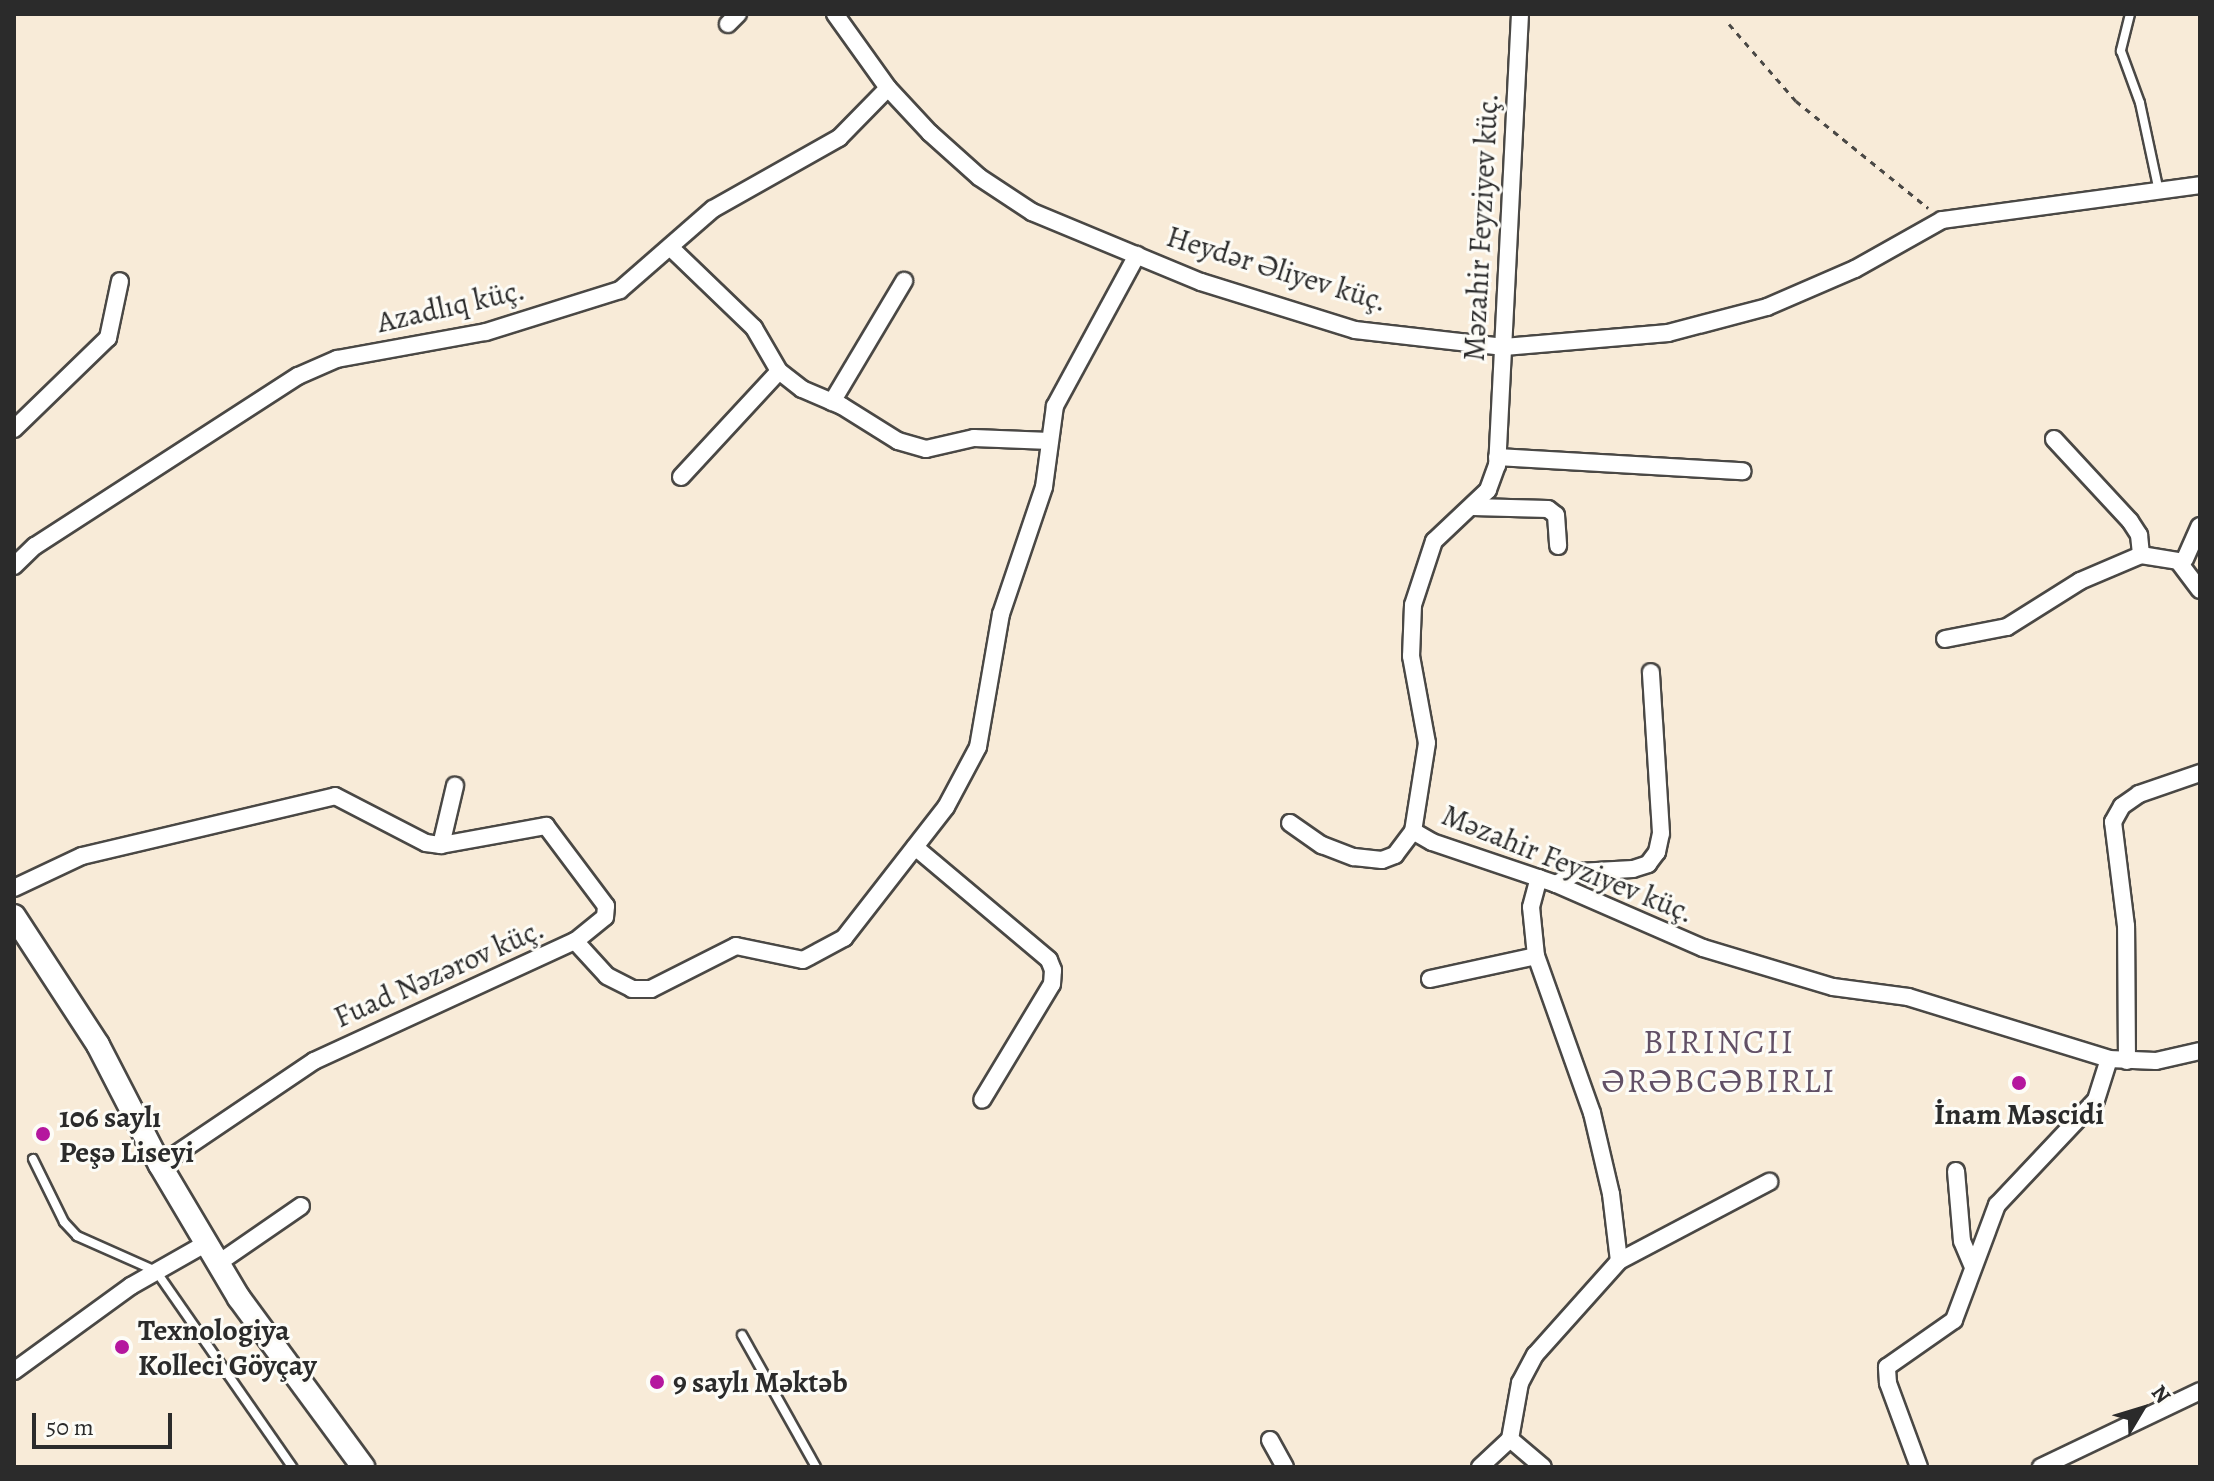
<!DOCTYPE html>
<meta charset="utf-8">
<style>
body{margin:0}
#map{position:relative;width:2214px;height:1481px;overflow:hidden;background:#f8ebd8;font-family:Alegreya,serif}
div>[style]{position:absolute}
[style*='--x']{left:calc(var(--x)*1px);top:calc(var(--y)*1px);width:calc(var(--w)*1px);rotate:calc(var(--a)*1deg)}
.path>*{height:3px;margin-top:-1.5px;transform-origin:0;background:repeating-linear-gradient(90deg,#4a4845 0 6px,transparent 0 12px)}
.roads{filter:drop-shadow(2px 0 #4a4845) drop-shadow(-2px 0 #4a4845) drop-shadow(0 2px #4a4845) drop-shadow(0 -2px #4a4845)}
.lane>*{height:8px;margin:-4px;padding:0 4px;transform-origin:4px;border-radius:4px;background:#fff}
.street>*{height:16px;margin:-8px;padding:0 8px;transform-origin:8px;border-radius:8px;background:#fff}
.secondary>*{height:22px;margin:-11px;padding:0 11px;transform-origin:11px;border-radius:11px;background:#fff}
.dots>*{width:22px;height:22px;translate:-50% -50%;box-sizing:border-box;border:4px solid #fdfcf7;border-radius:50%}
span{translate:-50% -50%;white-space:nowrap;text-align:center;line-height:1.15;-webkit-text-stroke:6px #fdfcf7;paint-order:stroke}
.street-label{font-size:30px;color:#2b2b2b}
.poi-label{font-size:30px;color:#2b2b2b;font-weight:700}
.left{translate:0 -50%;text-align:left}
.quarter-label{font-size:34px;color:#625066;letter-spacing:2px}
.frame{position:absolute;inset:0;border:16px solid #2b2b2b;pointer-events:none}
.north{position:absolute;left:2102px;top:1369px;width:80px;height:80px;-webkit-text-stroke:6px #fdfcf7;paint-order:stroke;rotate:52deg;font-size:22px;font-weight:700;line-height:32px;text-align:center;color:#2b2b2b}
.north::after{content:'';display:block;margin:auto;width:28px;height:36px;background:#2b2b2b;clip-path:polygon(50% 0,100% 100%,50% 72%,0 100%)}
.scale{position:absolute;left:32px;top:1413px;width:140px;height:36px;box-sizing:border-box;border:4px solid #2b2b2b;border-top:0;padding-left:10px;font-size:24px;line-height:28px;white-space:nowrap;color:#2b2b2b;-webkit-text-stroke:6px #fdfcf7;paint-order:stroke}
</style>
<div id="map">
<div class="path">
<i style="--x:1729;--y:24;--w:102;--a:49"></i>
<i style="--x:1796;--y:101;--w:170;--a:39"></i>
</div>
<div class="roads">
<div class="lane">
<i style="--x:2130;--y:14;--w:38;--a:104"></i>
<i style="--x:2121;--y:51;--w:55;--a:69.9"></i>
<i style="--x:2140;--y:103;--w:91;--a:77.9"></i>
<i style="--x:33;--y:1159;--w:70;--a:63.8"></i>
<i style="--x:64;--y:1222;--w:19;--a:47"></i>
<i style="--x:77;--y:1236;--w:86;--a:23.9"></i>
<i style="--x:156;--y:1271;--w:239;--a:55.2"></i>
<i style="--x:742;--y:1335;--w:151;--a:60.7"></i>
</div>
<div class="street">
<i style="--x:835;--y:14;--w:91;--a:54.4"></i>
<i style="--x:888;--y:88;--w:62;--a:47"></i>
<i style="--x:930;--y:133;--w:66;--a:41.9"></i>
<i style="--x:979;--y:177;--w:64;--a:33.4"></i>
<i style="--x:1032;--y:212;--w:183;--a:22.5"></i>
<i style="--x:1201;--y:282;--w:161;--a:17.3"></i>
<i style="--x:1355;--y:330;--w:150;--a:6.5"></i>
<i style="--x:1504;--y:347;--w:165;--a:-4.9"></i>
<i style="--x:1668;--y:333;--w:102;--a:-14.7"></i>
<i style="--x:1767;--y:307;--w:96;--a:-23.4"></i>
<i style="--x:1855;--y:269;--w:100;--a:-29.4"></i>
<i style="--x:1942;--y:220;--w:260;--a:-7.7"></i>
<i style="--x:1520;--y:14;--w:452;--a:92.9"></i>
<i style="--x:1497;--y:465;--w:27;--a:110"></i>
<i style="--x:1488;--y:490;--w:74;--a:136.6"></i>
<i style="--x:1434;--y:541;--w:67;--a:108.2"></i>
<i style="--x:1413;--y:605;--w:51;--a:92.2"></i>
<i style="--x:1411;--y:656;--w:88;--a:79.6"></i>
<i style="--x:1427;--y:743;--w:89;--a:99"></i>
<i style="--x:1413;--y:831;--w:22;--a:30"></i>
<i style="--x:1432;--y:842;--w:131;--a:18.7"></i>
<i style="--x:1556;--y:884;--w:160;--a:23.5"></i>
<i style="--x:1703;--y:948;--w:136;--a:16.7"></i>
<i style="--x:1833;--y:987;--w:76;--a:7.6"></i>
<i style="--x:1908;--y:997;--w:210;--a:17.1"></i>
<i style="--x:2109;--y:1059;--w:47;--a:2.4"></i>
<i style="--x:2156;--y:1061;--w:45;--a:-12.8"></i>
<i style="--x:728;--y:24;--w:14;--a:-45"></i>
<i style="--x:671;--y:248;--w:115;--a:43.9"></i>
<i style="--x:754;--y:328;--w:50;--a:59.8"></i>
<i style="--x:779;--y:371;--w:29;--a:38"></i>
<i style="--x:802;--y:389;--w:43;--a:23"></i>
<i style="--x:842;--y:406;--w:66;--a:32"></i>
<i style="--x:898;--y:441;--w:29;--a:16"></i>
<i style="--x:926;--y:449;--w:49;--a:-12.9"></i>
<i style="--x:974;--y:438;--w:76;--a:2.3"></i>
<i style="--x:832;--y:402;--w:141;--a:-59.2"></i>
<i style="--x:14;--y:429;--w:131;--a:-44.1"></i>
<i style="--x:108;--y:338;--w:58;--a:-78.1"></i>
<i style="--x:2054;--y:439;--w:112;--a:47.2"></i>
<i style="--x:2130;--y:521;--w:17;--a:57"></i>
<i style="--x:2139;--y:535;--w:20;--a:84"></i>
<i style="--x:1497;--y:457;--w:246;--a:3.3"></i>
<i style="--x:681;--y:477;--w:144;--a:-47.2"></i>
<i style="--x:1473;--y:507;--w:75;--a:1.5"></i>
<i style="--x:1548;--y:509;--w:10;--a:37"></i>
<i style="--x:1556;--y:515;--w:31;--a:86"></i>
<i style="--x:2185;--y:559;--w:36;--a:-66"></i>
<i style="--x:14;--y:566;--w:29;--a:-44"></i>
<i style="--x:35;--y:546;--w:313;--a:-32.9"></i>
<i style="--x:298;--y:376;--w:43;--a:-23.6"></i>
<i style="--x:337;--y:359;--w:151;--a:-10.3"></i>
<i style="--x:486;--y:332;--w:140;--a:-17.4"></i>
<i style="--x:620;--y:290;--w:123;--a:-41.1"></i>
<i style="--x:713;--y:209;--w:145;--a:-29.4"></i>
<i style="--x:839;--y:138;--w:70;--a:-45.6"></i>
<i style="--x:1945;--y:639;--w:63;--a:-11"></i>
<i style="--x:2007;--y:627;--w:86;--a:-32.2"></i>
<i style="--x:2080;--y:581;--w:66;--a:-23.1"></i>
<i style="--x:2141;--y:555;--w:37;--a:9"></i>
<i style="--x:2178;--y:561;--w:36;--a:53"></i>
<i style="--x:1290;--y:823;--w:39;--a:35"></i>
<i style="--x:1322;--y:845;--w:34;--a:21"></i>
<i style="--x:1354;--y:857;--w:28;--a:6"></i>
<i style="--x:1382;--y:860;--w:14;--a:-21"></i>
<i style="--x:1395;--y:855;--w:30;--a:-53"></i>
<i style="--x:441;--y:845;--w:61;--a:-76.7"></i>
<i style="--x:915;--y:847;--w:175;--a:40.1"></i>
<i style="--x:1049;--y:960;--w:11;--a:68"></i>
<i style="--x:1053;--y:970;--w:14;--a:94"></i>
<i style="--x:1052;--y:984;--w:135;--a:121.1"></i>
<i style="--x:1556;--y:884;--w:25;--a:-29"></i>
<i style="--x:1578;--y:872;--w:55;--a:-3.1"></i>
<i style="--x:1633;--y:869;--w:16;--a:-18"></i>
<i style="--x:1648;--y:864;--w:15;--a:-53"></i>
<i style="--x:1657;--y:852;--w:19;--a:-78"></i>
<i style="--x:1661;--y:833;--w:161;--a:-93.6"></i>
<i style="--x:14;--y:888;--w:75;--a:-25.2"></i>
<i style="--x:82;--y:856;--w:260;--a:-13.3"></i>
<i style="--x:335;--y:796;--w:102;--a:27.3"></i>
<i style="--x:426;--y:843;--w:15;--a:8"></i>
<i style="--x:441;--y:845;--w:107;--a:-10.3"></i>
<i style="--x:546;--y:826;--w:100;--a:53.1"></i>
<i style="--x:606;--y:906;--w:11;--a:95"></i>
<i style="--x:605;--y:917;--w:38;--a:141"></i>
<i style="--x:1430;--y:979;--w:108;--a:-12.2"></i>
<i style="--x:2127;--y:1061;--w:135;--a:-90.4"></i>
<i style="--x:2126;--y:926;--w:105;--a:-97.1"></i>
<i style="--x:2113;--y:822;--w:18;--a:-61"></i>
<i style="--x:2122;--y:806;--w:21;--a:-35"></i>
<i style="--x:2139;--y:794;--w:65;--a:-19"></i>
<i style="--x:160;--y:1165;--w:186;--a:-34"></i>
<i style="--x:314;--y:1061;--w:287;--a:-24.7"></i>
<i style="--x:575;--y:941;--w:47;--a:47.6"></i>
<i style="--x:607;--y:976;--w:28;--a:27"></i>
<i style="--x:632;--y:989;--w:19;--a:0"></i>
<i style="--x:651;--y:989;--w:95;--a:-26.8"></i>
<i style="--x:736;--y:946;--w:68;--a:11.8"></i>
<i style="--x:803;--y:960;--w:47;--a:-28.2"></i>
<i style="--x:844;--y:938;--w:166;--a:-52.1"></i>
<i style="--x:946;--y:807;--w:68;--a:-61.9"></i>
<i style="--x:978;--y:747;--w:135;--a:-80.2"></i>
<i style="--x:1001;--y:614;--w:134;--a:-71.3"></i>
<i style="--x:1044;--y:487;--w:82;--a:-82.3"></i>
<i style="--x:1055;--y:406;--w:172;--a:-61.5"></i>
<i style="--x:1956;--y:1171;--w:70;--a:85.1"></i>
<i style="--x:1962;--y:1241;--w:28;--a:67"></i>
<i style="--x:1619;--y:1261;--w:170;--a:-27.8"></i>
<i style="--x:217;--y:1264;--w:102;--a:-34.6"></i>
<i style="--x:14;--y:1371;--w:145;--a:-36"></i>
<i style="--x:131;--y:1286;--w:85;--a:-29.6"></i>
<i style="--x:1510;--y:1439;--w:57;--a:-79.9"></i>
<i style="--x:1520;--y:1383;--w:32;--a:-62"></i>
<i style="--x:1535;--y:1355;--w:126;--a:-48.2"></i>
<i style="--x:1619;--y:1261;--w:67;--a:-96.8"></i>
<i style="--x:1611;--y:1194;--w:83;--a:-103.2"></i>
<i style="--x:1592;--y:1113;--w:167;--a:-109.6"></i>
<i style="--x:1536;--y:956;--w:49;--a:-95.8"></i>
<i style="--x:1531;--y:907;--w:30;--a:-75"></i>
<i style="--x:1270;--y:1440;--w:31;--a:61"></i>
<i style="--x:1480;--y:1467;--w:41;--a:-43"></i>
<i style="--x:1510;--y:1439;--w:43;--a:40.3"></i>
<i style="--x:1919;--y:1467;--w:90;--a:-110.3"></i>
<i style="--x:1888;--y:1383;--w:16;--a:-94"></i>
<i style="--x:1887;--y:1367;--w:82;--a:-35"></i>
<i style="--x:1954;--y:1320;--w:123;--a:-69.5"></i>
<i style="--x:1997;--y:1205;--w:144;--a:-46.7"></i>
<i style="--x:2096;--y:1100;--w:43;--a:-72.4"></i>
<i style="--x:2041;--y:1467;--w:176;--a:-25.5"></i>
</div>
<div class="secondary">
<i style="--x:14;--y:916;--w:154;--a:56.9"></i>
<i style="--x:98;--y:1045;--w:135;--a:62.7"></i>
<i style="--x:160;--y:1165;--w:155;--a:59.3"></i>
<i style="--x:239;--y:1298;--w:210;--a:53.7"></i>
</div>
</div>
<div class="dots">
<i style="left:2019px;top:1083px;background:#b5179e"></i>
<i style="left:43px;top:1134px;background:#b5179e"></i>
<i style="left:122px;top:1347px;background:#b5179e"></i>
<i style="left:657px;top:1382px;background:#b5179e"></i>
</div>
<div class="street-label">
<span style="left:1481px;top:227px;rotate:-87deg">Məzahir Feyziyev küç.</span>
<span style="left:1277px;top:269px;rotate:17deg">Heydər Əliyev küç.</span>
<span style="left:451px;top:306px;rotate:-13deg">Azadlıq küç.</span>
<span style="left:1568px;top:864px;rotate:22deg">Məzahir Feyziyev küç.</span>
<span style="left:439px;top:973px;rotate:-24deg">Fuad Nəzərov küç.</span>
</div>
<div class="poi-label">
<span style="left:2019px;top:1114px">İnam Məscidi</span>
<span class="left" style="left:59px;top:1134px">106 saylı<br>Peşə Liseyi</span>
<span class="left" style="left:138px;top:1347px">Texnologiya<br>Kolleci Göyçay</span>
<span class="left" style="left:673px;top:1382px">9 saylı Məktəb</span>
</div>
<div class="quarter-label">
<span style="left:1719px;top:1061px">BIRINCII<br>ƏRƏBCƏBIRLI</span>
</div>
<div class="frame"></div>
<div class="north">N</div>
<div class="scale">50 m</div>
</div>
